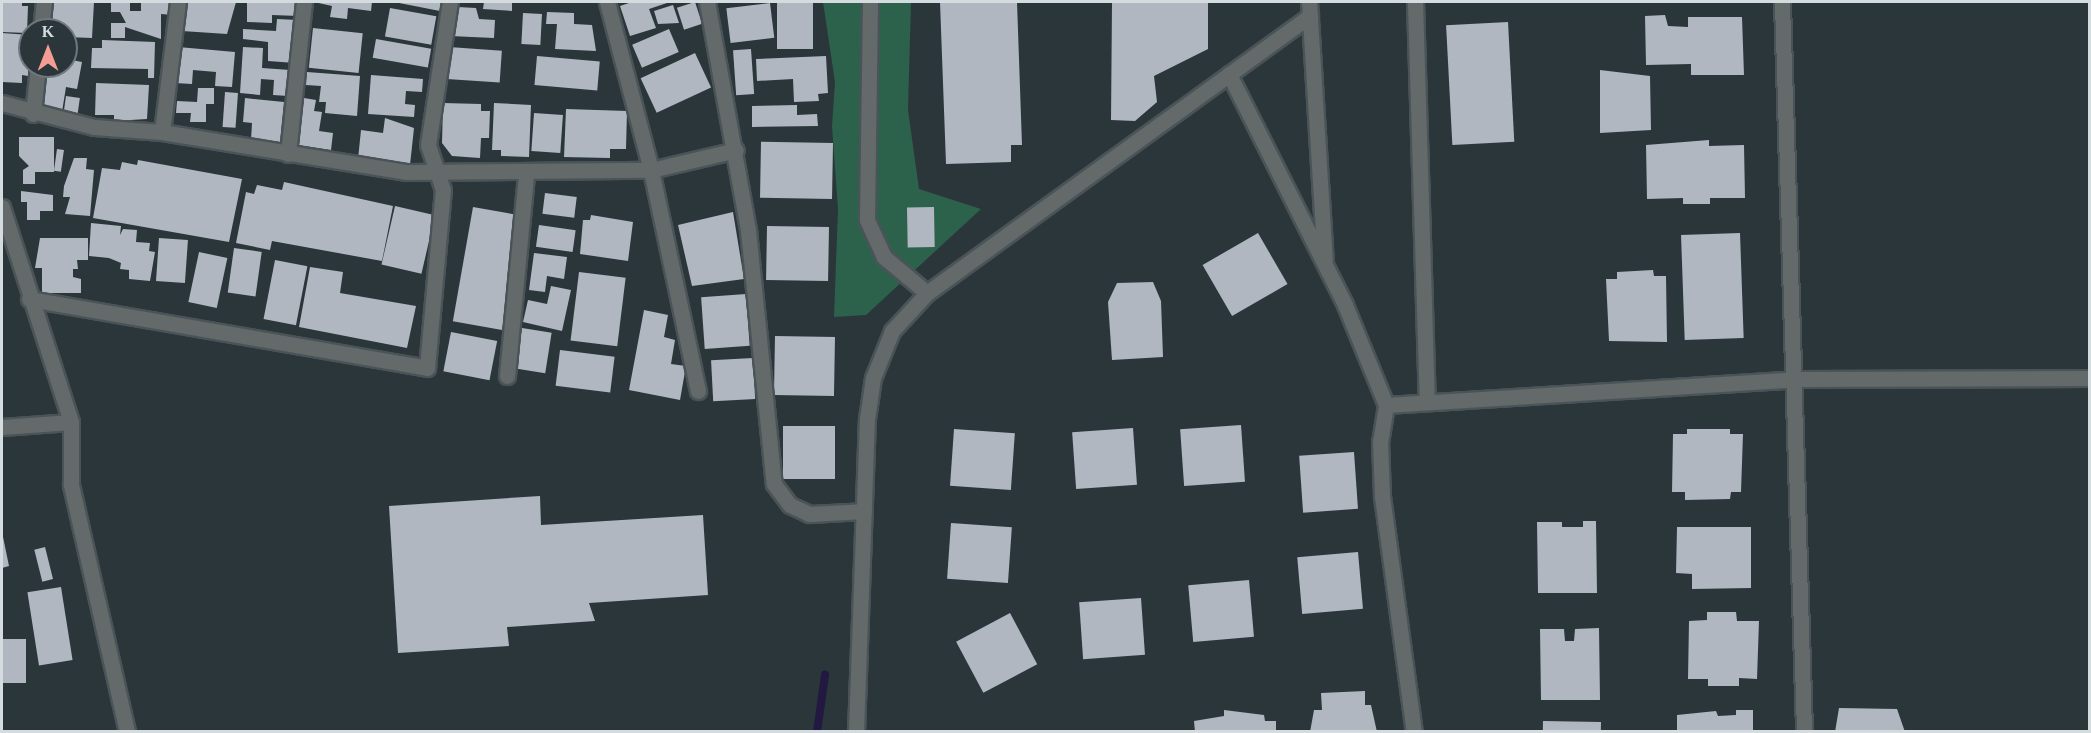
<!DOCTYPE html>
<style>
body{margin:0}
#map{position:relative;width:2091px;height:733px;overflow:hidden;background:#2b363a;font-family:"Times New Roman",serif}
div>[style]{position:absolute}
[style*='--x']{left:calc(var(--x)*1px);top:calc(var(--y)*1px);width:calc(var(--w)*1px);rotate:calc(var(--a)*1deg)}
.green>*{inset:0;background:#2c624b}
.stream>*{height:8px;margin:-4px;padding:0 4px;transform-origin:4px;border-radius:4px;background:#221841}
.building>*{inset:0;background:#b0b7c1;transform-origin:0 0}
.roads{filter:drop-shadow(2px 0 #4a5458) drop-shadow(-2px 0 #4a5458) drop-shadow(0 2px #4a5458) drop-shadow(0 -2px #4a5458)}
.minor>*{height:15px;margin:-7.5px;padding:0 7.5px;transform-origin:7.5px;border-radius:7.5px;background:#646a69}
span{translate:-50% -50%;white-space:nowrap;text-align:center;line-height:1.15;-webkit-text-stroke:6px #2b363a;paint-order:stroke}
.frame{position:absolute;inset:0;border:3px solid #d5dcdf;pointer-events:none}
.north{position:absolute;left:18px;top:18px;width:60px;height:60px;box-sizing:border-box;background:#2b363a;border:2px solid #6f787c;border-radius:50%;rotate:0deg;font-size:16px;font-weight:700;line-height:24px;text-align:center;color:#d5dcdf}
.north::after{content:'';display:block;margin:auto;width:21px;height:27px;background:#f59c94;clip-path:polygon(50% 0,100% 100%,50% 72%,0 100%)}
</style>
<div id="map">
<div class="green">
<i style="clip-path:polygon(823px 2px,911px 2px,908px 110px,919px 189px,981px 209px,866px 315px,834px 317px,838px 209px,832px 126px,835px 82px)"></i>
</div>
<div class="stream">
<i style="--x:817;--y:732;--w:58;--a:-82"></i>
</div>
<div class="building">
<i style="clip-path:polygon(2px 2px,22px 2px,22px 6px,28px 6px,27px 33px,2px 32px)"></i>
<i style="clip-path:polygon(48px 2px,94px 2px,92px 38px,66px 37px,66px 30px,47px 30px)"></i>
<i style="clip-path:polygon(111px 2px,130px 2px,130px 11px,141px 11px,141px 2px,173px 2px,173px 15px,161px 14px,161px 39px,125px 27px,125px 38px,111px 38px,111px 23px,126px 23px,120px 12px,111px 12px)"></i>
<i style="clip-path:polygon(184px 2px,236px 2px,227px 34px,182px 31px)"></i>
<i style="clip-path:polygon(247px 2px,299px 2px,299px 16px,272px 15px,272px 23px,247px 22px)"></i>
<i style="clip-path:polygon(314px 2px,372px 2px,371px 11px,348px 8px,347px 19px,330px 17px,332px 6px)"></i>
<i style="clip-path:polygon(394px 2px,442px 2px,440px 11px)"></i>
<i style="clip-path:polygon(484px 2px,512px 2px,512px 11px,483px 9px)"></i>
<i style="clip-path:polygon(632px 2px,670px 2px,649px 9px,656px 28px,630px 36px,620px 6px)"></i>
<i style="left:695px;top:2px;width:23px;height:19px;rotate:72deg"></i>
<i style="left:777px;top:2px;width:36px;height:47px"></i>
<i style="clip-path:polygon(940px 2px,1017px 2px,1022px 145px,1011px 145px,1011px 162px,946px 164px)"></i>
<i style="clip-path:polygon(1112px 2px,1208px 2px,1208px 49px,1154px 76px,1157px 102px,1135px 121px,1111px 120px)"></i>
<i style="left:770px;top:3px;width:35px;height:44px;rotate:83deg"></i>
<i style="clip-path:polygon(673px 5px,679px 23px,658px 24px,654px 11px)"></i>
<i style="clip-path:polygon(458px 7px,476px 8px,479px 19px,495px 20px,494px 38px,450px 36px,451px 19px,458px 19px)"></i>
<i style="left:390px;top:8px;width:47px;height:29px;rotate:10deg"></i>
<i style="clip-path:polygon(547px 12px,574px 13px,574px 24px,592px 25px,596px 51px,555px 49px,557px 24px,546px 24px)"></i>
<i style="left:523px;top:13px;width:19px;height:31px;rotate:3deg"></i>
<i style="clip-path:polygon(1665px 15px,1668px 26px,1688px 27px,1688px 17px,1742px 17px,1744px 75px,1691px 75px,1691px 64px,1646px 65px,1645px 16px)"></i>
<i style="clip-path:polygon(277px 19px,298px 20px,295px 63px,268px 61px,268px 42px,243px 39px,243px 29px,276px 31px)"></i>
<i style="left:1508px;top:22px;width:120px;height:62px;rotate:87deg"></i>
<i style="left:313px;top:28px;width:50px;height:40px;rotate:6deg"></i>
<i style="left:669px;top:29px;width:25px;height:40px;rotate:67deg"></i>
<i style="clip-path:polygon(2px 33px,30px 35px,28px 76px,22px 75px,22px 83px,2px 82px)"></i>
<i style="left:376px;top:39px;width:56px;height:19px;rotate:10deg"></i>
<i style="clip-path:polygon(102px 40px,155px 42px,154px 78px,148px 78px,148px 69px,91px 68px,92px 48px,102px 48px)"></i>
<i style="clip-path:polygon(178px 47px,235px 52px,232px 87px,215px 86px,216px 72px,193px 70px,192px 84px,175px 83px)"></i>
<i style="clip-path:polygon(243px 47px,263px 48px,262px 68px,290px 70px,288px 96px,273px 95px,274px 80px,261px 79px,260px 95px,240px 93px)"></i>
<i style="left:449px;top:47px;width:53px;height:32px;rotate:4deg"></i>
<i style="left:751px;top:49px;width:45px;height:18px;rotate:86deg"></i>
<i style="left:695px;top:53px;width:38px;height:60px;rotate:65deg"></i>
<i style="left:537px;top:56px;width:63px;height:29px;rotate:5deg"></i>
<i style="clip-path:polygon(826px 56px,828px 93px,818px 94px,819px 101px,794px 102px,793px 79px,757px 81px,756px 59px)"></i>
<i style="clip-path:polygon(66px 59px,82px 62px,77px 89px,66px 87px,62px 112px,38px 107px,45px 66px,66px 66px)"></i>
<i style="clip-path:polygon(1600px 70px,1650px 76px,1651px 130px,1600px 133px)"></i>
<i style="clip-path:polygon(307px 72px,360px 76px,357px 116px,325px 113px,326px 102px,319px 102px,321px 86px,306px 85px)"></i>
<i style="clip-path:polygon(371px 75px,423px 79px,422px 92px,406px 91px,405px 104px,415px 105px,414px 117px,368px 114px)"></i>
<i style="clip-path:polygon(96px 83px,149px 85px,147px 119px,114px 121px,114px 115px,95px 115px)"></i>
<i style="clip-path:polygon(198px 88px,214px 88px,214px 104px,206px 104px,206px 122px,190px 122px,191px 113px,176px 113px,177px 101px,197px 102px)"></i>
<i style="left:225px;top:92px;width:13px;height:35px;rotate:4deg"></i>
<i style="left:66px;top:96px;width:14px;height:20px;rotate:8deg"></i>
<i style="clip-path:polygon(245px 98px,284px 102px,280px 142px,251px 140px,252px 123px,243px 122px)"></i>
<i style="clip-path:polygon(304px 98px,316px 100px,314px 111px,322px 112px,319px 131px,333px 133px,331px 150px,297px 145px)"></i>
<i style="clip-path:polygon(443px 103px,481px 104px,481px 111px,490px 111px,489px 138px,481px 138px,480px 158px,452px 156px,442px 143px)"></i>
<i style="clip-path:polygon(494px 103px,531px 105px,529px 157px,501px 156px,501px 150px,492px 150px)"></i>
<i style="clip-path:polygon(797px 105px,797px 115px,817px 114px,818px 126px,752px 127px,752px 106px)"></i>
<i style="clip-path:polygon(566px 109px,627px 111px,626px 149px,610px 149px,610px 158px,564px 157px)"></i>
<i style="left:534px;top:113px;width:29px;height:38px;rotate:4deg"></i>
<i style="clip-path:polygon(385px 118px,414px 128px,410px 165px,358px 159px,361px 130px,383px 133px)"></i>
<i style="clip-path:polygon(19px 137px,54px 137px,54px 172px,35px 172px,35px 184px,23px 184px,23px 170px,29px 166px,19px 156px)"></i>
<i style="clip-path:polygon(1709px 140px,1709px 146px,1744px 145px,1745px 198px,1710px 198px,1710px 204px,1683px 204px,1683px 198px,1647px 199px,1646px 145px)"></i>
<i style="left:833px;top:143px;width:56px;height:72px;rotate:91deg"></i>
<i style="left:57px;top:149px;width:7px;height:22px;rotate:8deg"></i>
<i style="clip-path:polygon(74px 158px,87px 158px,86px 169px,94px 170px,90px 216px,65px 214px,70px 197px,63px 197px,64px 186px)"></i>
<i style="clip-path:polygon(138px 160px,242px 179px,229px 242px,93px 218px,102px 168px,120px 170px,122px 162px,137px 165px)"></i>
<i style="clip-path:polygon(284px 182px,393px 206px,382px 261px,272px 241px,270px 250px,236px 243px,246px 192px,254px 194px,257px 185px,282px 190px)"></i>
<i style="clip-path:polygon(21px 191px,53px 195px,53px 211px,40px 211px,40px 220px,27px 220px,27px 202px,21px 202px)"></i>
<i style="left:545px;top:193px;width:32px;height:21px;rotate:7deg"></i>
<i style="left:395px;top:206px;width:41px;height:60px;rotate:13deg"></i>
<i style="left:473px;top:207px;width:50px;height:116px;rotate:10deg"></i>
<i style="left:934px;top:207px;width:40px;height:27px;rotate:89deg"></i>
<i style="clip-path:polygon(733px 212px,744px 279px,692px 286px,678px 225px)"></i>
<i style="clip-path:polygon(591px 215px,633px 222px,628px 261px,580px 254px,583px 220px,590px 220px)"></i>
<i style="clip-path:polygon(91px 223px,121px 226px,120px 235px,123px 229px,137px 230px,136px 242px,150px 243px,149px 251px,155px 252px,150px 281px,129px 279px,129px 270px,120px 269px,121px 263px,109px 258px,89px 256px)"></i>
<i style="left:539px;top:225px;width:37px;height:22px;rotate:8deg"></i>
<i style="left:829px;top:227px;width:54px;height:62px;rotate:91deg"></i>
<i style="left:1258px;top:233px;width:59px;height:64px;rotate:60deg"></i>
<i style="left:1740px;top:233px;width:105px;height:59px;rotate:88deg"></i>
<i style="clip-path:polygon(40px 238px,88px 238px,88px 260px,77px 260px,78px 269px,73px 269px,73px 277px,81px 279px,81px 293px,42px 293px,42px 268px,35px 268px)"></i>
<i style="left:159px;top:238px;width:29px;height:43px;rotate:4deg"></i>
<i style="left:234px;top:248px;width:28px;height:45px;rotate:8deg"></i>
<i style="left:199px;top:252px;width:29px;height:51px;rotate:12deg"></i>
<i style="clip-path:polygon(534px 253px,567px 257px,564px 279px,547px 276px,545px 292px,529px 290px)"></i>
<i style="left:275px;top:260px;width:33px;height:60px;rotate:11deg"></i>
<i style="clip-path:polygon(310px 267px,343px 272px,340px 293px,416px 306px,407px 348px,299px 327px)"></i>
<i style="clip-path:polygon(1653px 270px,1654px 276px,1666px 276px,1667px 342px,1609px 341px,1606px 279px,1617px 279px,1617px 272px)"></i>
<i style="left:579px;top:272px;width:47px;height:69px;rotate:7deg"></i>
<i style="clip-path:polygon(1153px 282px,1161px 301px,1163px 357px,1112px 360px,1108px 302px,1117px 283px)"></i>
<i style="clip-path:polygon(551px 286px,571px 290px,562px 331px,523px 322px,528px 300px,547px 304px)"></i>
<i style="left:746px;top:294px;width:52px;height:45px;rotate:86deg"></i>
<i style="clip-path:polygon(644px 310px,668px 315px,664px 337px,675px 340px,671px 364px,686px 366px,680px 400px,629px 390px)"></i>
<i style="left:522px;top:328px;width:30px;height:41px;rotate:9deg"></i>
<i style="left:451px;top:332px;width:47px;height:40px;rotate:11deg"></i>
<i style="left:775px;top:336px;width:60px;height:59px;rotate:1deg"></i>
<i style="left:560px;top:350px;width:55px;height:36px;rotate:7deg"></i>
<i style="left:753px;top:358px;width:41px;height:42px;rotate:87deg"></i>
<i style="left:1241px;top:425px;width:57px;height:61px;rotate:86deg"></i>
<i style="left:783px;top:426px;width:52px;height:53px"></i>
<i style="left:1133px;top:428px;width:57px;height:61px;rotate:86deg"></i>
<i style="left:954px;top:429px;width:61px;height:57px;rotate:4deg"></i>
<i style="clip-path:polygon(1687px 429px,1730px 429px,1730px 434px,1743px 434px,1741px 492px,1731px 492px,1730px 499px,1685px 500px,1685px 492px,1672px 492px,1673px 434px,1687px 434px)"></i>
<i style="left:1354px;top:452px;width:57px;height:55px;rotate:86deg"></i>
<i style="clip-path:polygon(540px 496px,541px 525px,703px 515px,708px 595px,589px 603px,595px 621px,507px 627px,509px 646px,398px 653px,389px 506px)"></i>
<i style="clip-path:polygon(1583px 521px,1596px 521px,1597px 593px,1538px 593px,1537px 522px,1562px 522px,1562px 527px,1583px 527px)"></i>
<i style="left:951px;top:523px;width:61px;height:56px;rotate:4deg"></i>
<i style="clip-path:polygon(1677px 527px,1751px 527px,1751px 588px,1692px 589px,1692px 574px,1676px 573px)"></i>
<i style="clip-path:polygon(2px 532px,9px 566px,2px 568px)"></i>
<i style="left:45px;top:547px;width:33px;height:11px;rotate:76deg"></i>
<i style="left:1358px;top:552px;width:57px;height:61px;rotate:85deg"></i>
<i style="left:1249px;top:580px;width:57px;height:61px;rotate:85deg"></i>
<i style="left:61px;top:587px;width:74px;height:34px;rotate:81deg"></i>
<i style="left:1141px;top:598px;width:57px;height:62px;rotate:86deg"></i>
<i style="clip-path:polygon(1707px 612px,1736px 612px,1737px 621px,1759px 621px,1757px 679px,1739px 678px,1739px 686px,1708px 686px,1708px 679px,1688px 679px,1689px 621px,1707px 620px)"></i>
<i style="left:1010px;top:613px;width:58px;height:61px;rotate:62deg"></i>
<i style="clip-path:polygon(1599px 628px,1600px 700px,1541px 700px,1540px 629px,1564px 629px,1565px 641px,1574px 641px,1575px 629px)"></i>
<i style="left:2px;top:639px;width:24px;height:44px"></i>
<i style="clip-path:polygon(1365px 691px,1365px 705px,1371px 705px,1377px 732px,1310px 732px,1314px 710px,1322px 710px,1321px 693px)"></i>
<i style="clip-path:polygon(1839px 708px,1897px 709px,1905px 732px,1835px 732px)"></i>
<i style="clip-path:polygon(1224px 710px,1264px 715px,1265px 721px,1276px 721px,1276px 732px,1195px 732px,1194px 721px,1224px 716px)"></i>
<i style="clip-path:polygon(1736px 710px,1753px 710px,1753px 732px,1677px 732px,1677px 715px,1716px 711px,1718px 716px,1736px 715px)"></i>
<i style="left:1543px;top:721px;width:58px;height:11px;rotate:1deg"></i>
</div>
<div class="roads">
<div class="minor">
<i style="--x:607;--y:2;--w:174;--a:75.3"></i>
<i style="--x:651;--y:170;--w:226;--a:78"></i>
<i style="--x:707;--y:2;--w:232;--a:79.8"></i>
<i style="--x:748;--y:230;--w:255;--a:84.2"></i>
<i style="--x:774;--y:484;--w:26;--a:53"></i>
<i style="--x:790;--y:505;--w:21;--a:25"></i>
<i style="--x:809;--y:514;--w:55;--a:-3.1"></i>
<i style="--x:870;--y:2;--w:218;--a:90.8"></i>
<i style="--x:867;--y:220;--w:41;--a:65.3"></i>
<i style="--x:884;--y:257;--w:56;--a:39.9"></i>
<i style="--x:1309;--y:2;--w:258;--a:86.5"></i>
<i style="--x:1415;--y:2;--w:400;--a:88.3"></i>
<i style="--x:1782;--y:2;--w:730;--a:88.27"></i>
<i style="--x:41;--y:30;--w:28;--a:-84"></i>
<i style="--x:1229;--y:74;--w:258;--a:63.3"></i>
<i style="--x:1345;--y:305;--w:108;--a:67.7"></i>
<i style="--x:1386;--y:405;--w:36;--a:99"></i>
<i style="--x:1380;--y:441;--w:55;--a:87.9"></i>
<i style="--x:1382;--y:496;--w:238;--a:82.3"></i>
<i style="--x:2;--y:103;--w:95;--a:14.6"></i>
<i style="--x:94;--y:127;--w:68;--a:4.2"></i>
<i style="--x:162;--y:132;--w:248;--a:9.3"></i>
<i style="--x:407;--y:172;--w:244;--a:-0.5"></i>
<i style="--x:651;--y:170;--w:87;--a:-13.2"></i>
<i style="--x:33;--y:114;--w:48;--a:-84.1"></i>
<i style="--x:162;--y:132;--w:131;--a:-83"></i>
<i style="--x:288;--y:154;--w:153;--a:-84"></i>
<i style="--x:2;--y:207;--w:226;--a:72.2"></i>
<i style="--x:71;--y:422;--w:63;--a:90"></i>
<i style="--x:71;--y:485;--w:253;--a:77.2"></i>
<i style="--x:29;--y:299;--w:404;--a:9.8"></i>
<i style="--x:427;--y:368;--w:179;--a:-84.9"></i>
<i style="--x:443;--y:190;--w:47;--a:-108.4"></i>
<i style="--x:428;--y:145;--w:145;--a:-81.3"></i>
<i style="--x:507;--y:376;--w:203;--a:-84.6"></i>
<i style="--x:1386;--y:405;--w:411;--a:-3.6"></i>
<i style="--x:1796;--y:379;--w:294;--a:-0.2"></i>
<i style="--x:2;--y:427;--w:69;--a:-4.1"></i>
<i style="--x:856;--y:732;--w:313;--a:-88"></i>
<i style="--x:867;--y:419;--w:41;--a:-81.7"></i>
<i style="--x:873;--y:378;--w:51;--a:-68"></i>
<i style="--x:892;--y:331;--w:52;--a:-47.4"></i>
<i style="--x:927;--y:293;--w:473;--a:-35.9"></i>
</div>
</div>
<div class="frame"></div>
<div class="north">K</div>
</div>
